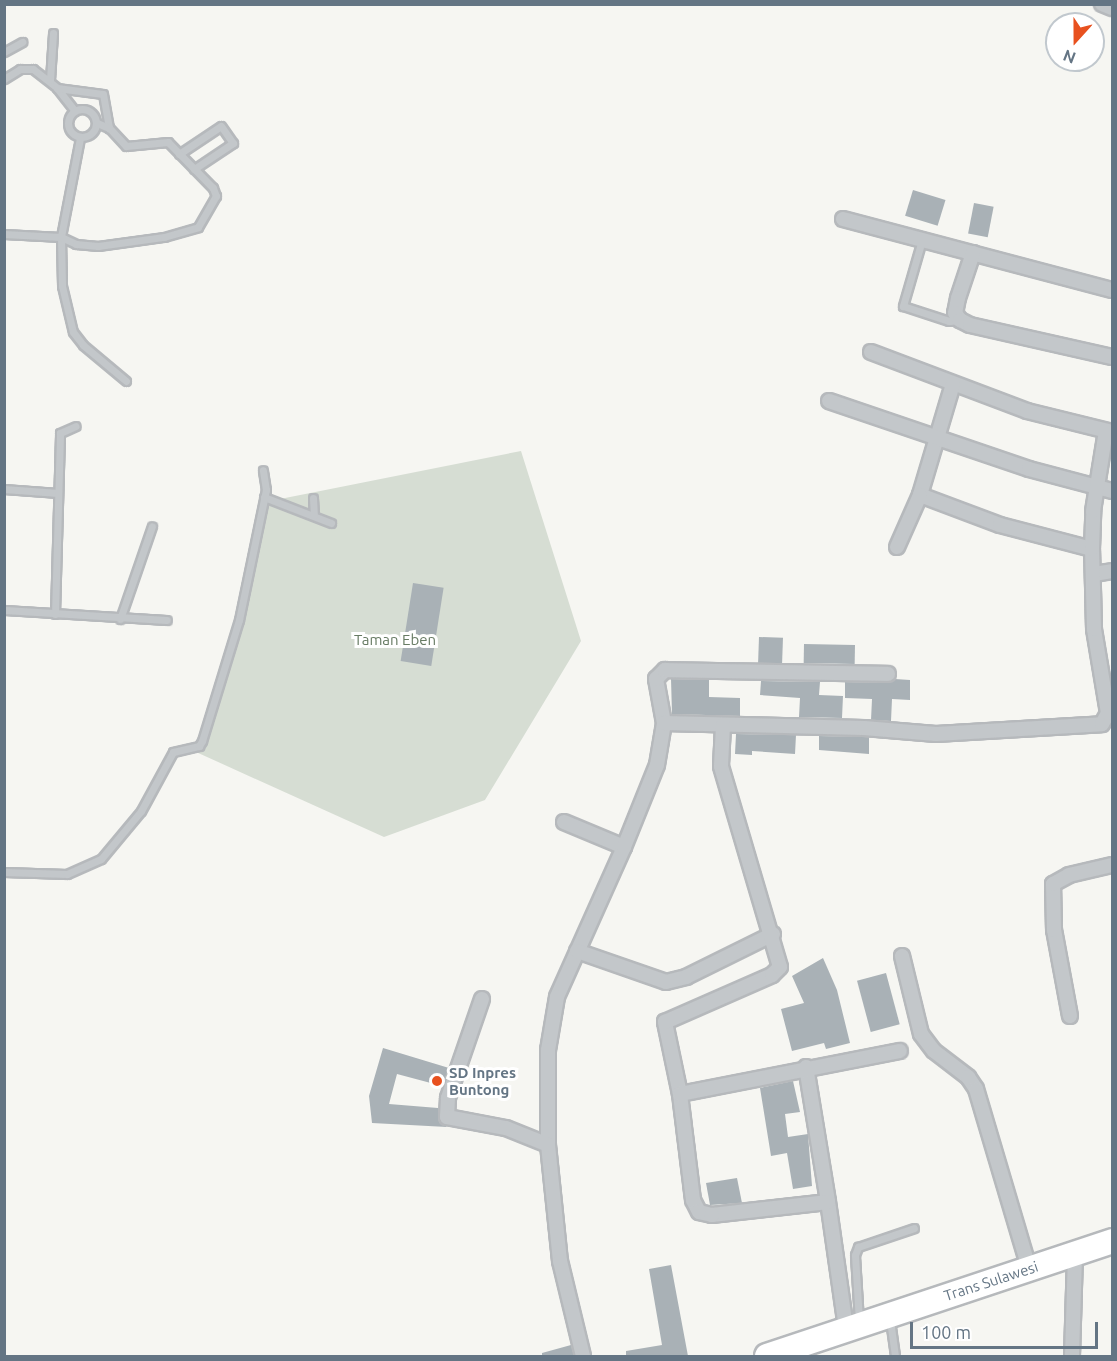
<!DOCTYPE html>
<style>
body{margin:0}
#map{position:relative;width:1117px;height:1361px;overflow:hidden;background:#f6f6f2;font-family:Ubuntu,sans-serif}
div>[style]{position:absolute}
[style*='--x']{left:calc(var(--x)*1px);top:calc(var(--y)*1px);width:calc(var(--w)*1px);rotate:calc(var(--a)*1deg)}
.green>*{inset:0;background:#d6ddd3}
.building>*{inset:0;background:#a9b1b6;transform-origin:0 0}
.roads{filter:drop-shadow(2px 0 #b6b9bc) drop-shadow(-2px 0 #b6b9bc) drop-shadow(0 2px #b6b9bc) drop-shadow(0 -2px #b6b9bc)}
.lane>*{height:7px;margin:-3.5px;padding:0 3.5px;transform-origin:3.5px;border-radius:3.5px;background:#c3c7ca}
.lane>.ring{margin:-3.5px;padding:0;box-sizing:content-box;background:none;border:7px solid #c3c7ca;border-radius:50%}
.street>*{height:14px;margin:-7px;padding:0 7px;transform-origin:7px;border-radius:7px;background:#c3c7ca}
.highway>*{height:24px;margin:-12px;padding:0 12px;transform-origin:12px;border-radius:12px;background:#fff}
.dots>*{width:16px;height:16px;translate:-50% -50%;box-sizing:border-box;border:3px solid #fff;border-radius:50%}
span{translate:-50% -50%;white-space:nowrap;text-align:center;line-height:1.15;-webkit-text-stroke:6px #fff;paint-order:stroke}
.park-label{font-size:15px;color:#677b63}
.poi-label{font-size:15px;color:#647584;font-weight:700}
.left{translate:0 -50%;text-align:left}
.street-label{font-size:15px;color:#647584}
.frame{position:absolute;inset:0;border:6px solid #647584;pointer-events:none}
.north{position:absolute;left:1045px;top:12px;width:60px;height:60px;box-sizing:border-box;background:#fff;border:2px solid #c1c8ce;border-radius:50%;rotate:201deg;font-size:16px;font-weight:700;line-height:24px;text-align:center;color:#647584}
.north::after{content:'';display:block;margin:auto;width:21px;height:27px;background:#e8511f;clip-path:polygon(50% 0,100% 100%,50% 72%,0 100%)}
.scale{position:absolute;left:910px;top:1322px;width:188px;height:27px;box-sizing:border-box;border:3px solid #647584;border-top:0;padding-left:8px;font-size:18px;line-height:21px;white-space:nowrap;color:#647584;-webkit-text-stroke:4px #fff;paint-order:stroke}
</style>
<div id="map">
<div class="green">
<i style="clip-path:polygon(521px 451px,581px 641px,485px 800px,384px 837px,196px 752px,228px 655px,260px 503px)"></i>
</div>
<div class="building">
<i style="left:913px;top:190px;width:34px;height:27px;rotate:17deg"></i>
<i style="left:974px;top:203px;width:20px;height:31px;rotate:11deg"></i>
<i style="left:413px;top:583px;width:31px;height:79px;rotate:9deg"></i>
<i style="left:759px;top:637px;width:24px;height:26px;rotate:2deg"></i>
<i style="left:804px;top:644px;width:51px;height:19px;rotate:1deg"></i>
<i style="clip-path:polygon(671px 679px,709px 680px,709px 697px,740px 698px,740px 716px,672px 714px)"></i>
<i style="clip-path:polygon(895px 679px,910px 680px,910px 700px,892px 699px,891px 721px,871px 720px,872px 699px,845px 698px,845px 682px,888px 683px)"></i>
<i style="clip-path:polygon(761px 681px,820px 682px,819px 695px,843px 696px,842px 718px,799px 717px,800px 698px,760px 695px)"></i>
<i style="clip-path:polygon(736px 734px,796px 735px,795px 754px,752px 751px,752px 755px,735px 754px)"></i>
<i style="clip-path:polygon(819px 736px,869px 737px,869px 754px,819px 750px)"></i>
<i style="clip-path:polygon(823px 958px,837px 990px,850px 1043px,826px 1049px,824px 1043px,792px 1051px,781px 1009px,804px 1003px,792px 976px)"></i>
<i style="left:886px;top:973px;width:53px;height:30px;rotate:75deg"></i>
<i style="clip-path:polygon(383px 1048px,449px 1068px,442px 1086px,397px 1074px,389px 1104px,438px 1108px,439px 1120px,447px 1127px,372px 1123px,369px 1096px)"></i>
<i style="clip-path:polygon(793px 1081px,800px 1112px,785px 1114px,788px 1137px,808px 1134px,812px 1186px,793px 1189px,787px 1153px,771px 1156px,760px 1088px)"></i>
<i style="clip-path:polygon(737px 1178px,742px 1203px,710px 1205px,706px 1183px)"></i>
<i style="clip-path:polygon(671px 1265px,688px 1356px,626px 1356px,626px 1351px,662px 1345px,649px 1269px)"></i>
<i style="clip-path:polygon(571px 1345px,574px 1356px,542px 1356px,542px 1353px)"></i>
</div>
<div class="roads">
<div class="lane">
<i style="--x:4;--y:52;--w:21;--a:-29"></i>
<i style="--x:4;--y:79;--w:19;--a:-32"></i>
<i style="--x:20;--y:69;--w:13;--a:0"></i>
<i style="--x:33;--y:69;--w:31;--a:38"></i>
<i style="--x:57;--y:88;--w:29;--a:52"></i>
<i style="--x:50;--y:80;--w:47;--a:-86.3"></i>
<i style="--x:57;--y:88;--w:46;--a:7.4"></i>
<i style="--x:103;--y:94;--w:35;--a:80"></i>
<i class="ring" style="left:68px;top:109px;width:21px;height:21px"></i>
<i style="--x:80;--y:138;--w:101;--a:100.9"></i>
<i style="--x:61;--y:237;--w:49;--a:88.8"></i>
<i style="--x:62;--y:286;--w:47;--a:76.6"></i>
<i style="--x:73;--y:332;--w:16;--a:52"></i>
<i style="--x:83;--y:345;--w:56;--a:39.9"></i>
<i style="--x:179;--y:154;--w:50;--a:-33.7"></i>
<i style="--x:221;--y:126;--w:21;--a:55"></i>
<i style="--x:233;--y:143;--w:47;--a:146.3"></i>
<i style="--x:4;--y:234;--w:57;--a:3"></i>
<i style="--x:61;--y:237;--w:17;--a:25"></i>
<i style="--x:76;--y:244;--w:22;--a:5"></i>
<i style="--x:98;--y:246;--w:67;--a:-7.8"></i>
<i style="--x:164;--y:237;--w:35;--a:-16"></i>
<i style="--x:198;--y:227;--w:36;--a:-60"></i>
<i style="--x:216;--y:196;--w:9;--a:-111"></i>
<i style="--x:213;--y:188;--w:64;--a:-134.4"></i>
<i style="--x:168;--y:142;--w:42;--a:174.6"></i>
<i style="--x:126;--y:146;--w:25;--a:-133"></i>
<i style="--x:109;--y:128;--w:13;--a:-157"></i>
<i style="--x:922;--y:240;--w:69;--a:106.1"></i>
<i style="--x:903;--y:306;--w:48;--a:18.1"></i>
<i style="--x:949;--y:321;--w:11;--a:-5"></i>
<i style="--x:4;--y:489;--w:54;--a:4.2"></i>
<i style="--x:264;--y:497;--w:72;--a:21.2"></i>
<i style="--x:313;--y:498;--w:17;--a:87"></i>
<i style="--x:4;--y:610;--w:163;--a:3.5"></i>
<i style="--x:55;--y:614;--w:181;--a:-88.4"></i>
<i style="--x:60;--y:433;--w:17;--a:-24"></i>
<i style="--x:120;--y:619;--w:98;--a:-71"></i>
<i style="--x:4;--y:872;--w:63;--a:1.8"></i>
<i style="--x:67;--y:874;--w:37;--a:-24"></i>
<i style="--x:101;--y:859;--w:62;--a:-50.2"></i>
<i style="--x:141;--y:811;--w:67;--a:-61.5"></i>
<i style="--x:173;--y:752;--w:27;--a:-13"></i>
<i style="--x:199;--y:746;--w:6;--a:-59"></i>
<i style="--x:202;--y:741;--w:127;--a:-73"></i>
<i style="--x:239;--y:620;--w:133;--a:-78.3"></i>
<i style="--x:266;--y:490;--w:20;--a:-99"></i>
<i style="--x:890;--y:1320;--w:36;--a:82"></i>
<i style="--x:859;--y:1321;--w:66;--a:-93.5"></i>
<i style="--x:855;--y:1255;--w:9;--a:-69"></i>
<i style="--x:858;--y:1247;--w:59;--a:-18.7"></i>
</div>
<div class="street">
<i style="--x:1102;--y:4;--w:11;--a:22"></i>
<i style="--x:843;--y:219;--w:278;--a:14.8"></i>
<i style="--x:973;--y:253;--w:47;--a:108.4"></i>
<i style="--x:958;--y:298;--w:15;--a:101"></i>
<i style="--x:955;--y:313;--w:9;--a:54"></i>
<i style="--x:960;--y:320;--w:11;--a:27"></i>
<i style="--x:970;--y:325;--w:146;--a:12.7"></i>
<i style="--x:871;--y:352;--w:167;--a:20.7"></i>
<i style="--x:1027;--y:411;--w:88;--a:13.9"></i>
<i style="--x:953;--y:384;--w:116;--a:106.6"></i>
<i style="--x:920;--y:495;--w:85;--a:20.6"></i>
<i style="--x:1000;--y:525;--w:95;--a:14.6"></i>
<i style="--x:829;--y:401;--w:211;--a:18.8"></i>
<i style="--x:1029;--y:469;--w:86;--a:14.8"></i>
<i style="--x:897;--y:547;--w:57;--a:-66.1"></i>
<i style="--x:1094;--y:574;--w:18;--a:-9"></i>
<i style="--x:664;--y:723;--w:45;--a:-100.3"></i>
<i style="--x:656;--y:679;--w:13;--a:-45"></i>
<i style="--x:665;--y:670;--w:223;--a:1"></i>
<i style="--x:564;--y:822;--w:65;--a:22.6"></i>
<i style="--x:624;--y:847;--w:164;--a:114.1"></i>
<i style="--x:557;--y:997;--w:54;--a:99.6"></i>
<i style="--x:548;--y:1050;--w:95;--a:90"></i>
<i style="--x:548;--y:1145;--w:117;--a:84.1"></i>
<i style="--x:560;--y:1261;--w:98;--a:76.4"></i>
<i style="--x:624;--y:847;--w:88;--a:-68.1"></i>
<i style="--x:657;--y:765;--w:43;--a:-80.5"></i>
<i style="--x:664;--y:723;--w:200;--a:1.4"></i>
<i style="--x:864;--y:728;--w:72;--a:4.8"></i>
<i style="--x:936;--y:734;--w:166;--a:-3.4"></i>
<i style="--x:1102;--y:724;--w:13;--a:-61"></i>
<i style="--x:1108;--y:713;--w:85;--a:-99.5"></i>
<i style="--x:1094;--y:629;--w:80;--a:-91.4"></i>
<i style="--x:1092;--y:549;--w:38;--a:-88"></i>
<i style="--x:1093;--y:511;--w:81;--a:-80.8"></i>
<i style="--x:577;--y:951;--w:94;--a:19.2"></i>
<i style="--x:666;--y:982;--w:21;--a:-14"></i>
<i style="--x:686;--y:977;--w:97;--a:-26.3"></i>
<i style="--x:902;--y:956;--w:80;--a:76.3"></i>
<i style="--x:921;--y:1034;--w:21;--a:53"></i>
<i style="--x:934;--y:1051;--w:43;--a:37.4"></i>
<i style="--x:968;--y:1077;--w:14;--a:56"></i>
<i style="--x:976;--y:1089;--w:187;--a:73.5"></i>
<i style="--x:482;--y:999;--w:105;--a:109"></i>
<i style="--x:448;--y:1098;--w:19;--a:93"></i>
<i style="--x:447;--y:1117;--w:60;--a:10.6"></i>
<i style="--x:506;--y:1128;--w:45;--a:22"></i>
<i style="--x:1070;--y:1016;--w:87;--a:-100.5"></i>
<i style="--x:1054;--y:930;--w:46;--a:-91.2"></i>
<i style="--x:1053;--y:884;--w:18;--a:-29"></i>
<i style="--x:1069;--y:875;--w:44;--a:-13.1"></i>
<i style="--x:806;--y:1067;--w:137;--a:80.7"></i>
<i style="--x:680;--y:1094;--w:74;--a:-101.8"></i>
<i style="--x:665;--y:1022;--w:117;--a:-23.7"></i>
<i style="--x:772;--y:975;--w:11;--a:-45"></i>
<i style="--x:780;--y:967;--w:209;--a:-106.4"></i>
<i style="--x:721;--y:766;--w:41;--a:-87.2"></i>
<i style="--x:846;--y:1328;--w:127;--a:-98.1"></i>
<i style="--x:828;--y:1202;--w:117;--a:173.6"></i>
<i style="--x:712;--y:1215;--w:13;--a:-167"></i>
<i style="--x:699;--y:1212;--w:13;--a:-117"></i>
<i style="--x:693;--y:1200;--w:107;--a:-97"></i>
<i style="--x:680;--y:1094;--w:224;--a:-11.1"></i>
<i style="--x:1072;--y:1356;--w:102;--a:-88.3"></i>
</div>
<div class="highway">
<i style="--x:767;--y:1356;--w:364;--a:-18.4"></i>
</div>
</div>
<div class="dots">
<i style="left:437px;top:1081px;background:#e8511f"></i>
</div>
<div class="park-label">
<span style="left:395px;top:640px">Taman Eben</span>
</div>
<div class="poi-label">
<span class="left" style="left:449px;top:1081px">SD Inpres<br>Buntong</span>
</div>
<div class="street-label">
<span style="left:991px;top:1281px;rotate:-18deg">Trans Sulawesi</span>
</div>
<div class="frame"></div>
<div class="north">N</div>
<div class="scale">100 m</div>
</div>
